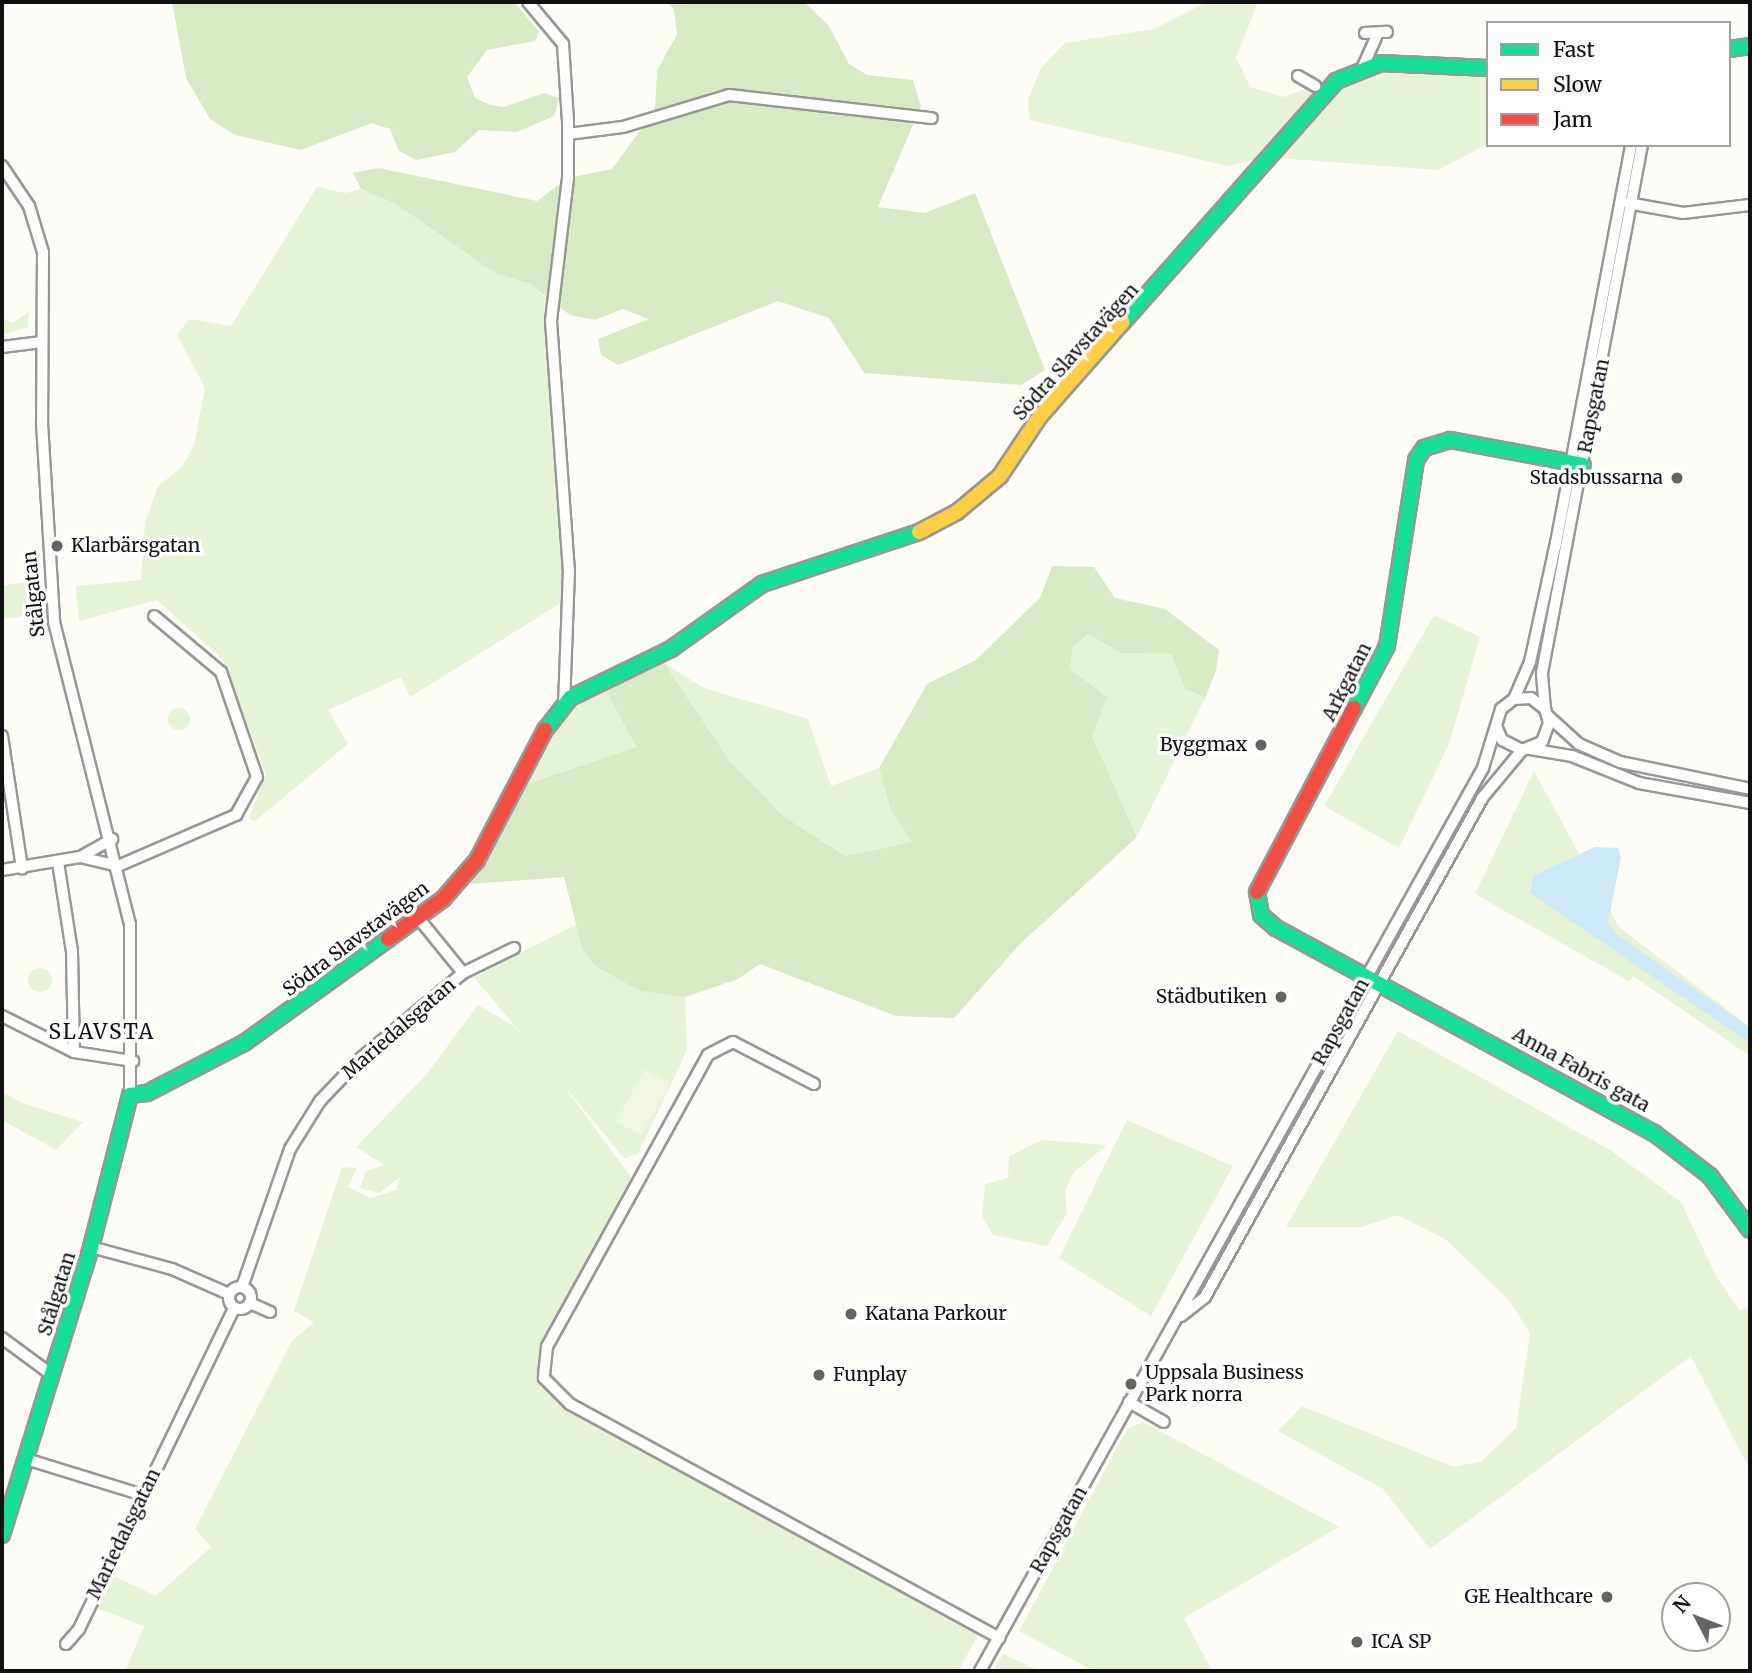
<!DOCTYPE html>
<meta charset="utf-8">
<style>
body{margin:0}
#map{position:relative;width:1752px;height:1673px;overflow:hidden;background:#fdfcf7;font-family:Merriweather,serif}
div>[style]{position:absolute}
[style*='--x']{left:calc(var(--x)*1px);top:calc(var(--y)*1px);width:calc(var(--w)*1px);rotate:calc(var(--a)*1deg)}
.green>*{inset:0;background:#e7f3d7}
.round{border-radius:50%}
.forest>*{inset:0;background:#d8eac5}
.pitch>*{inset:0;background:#f0f6e1;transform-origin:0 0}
.water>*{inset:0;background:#cde8f7}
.roads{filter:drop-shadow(2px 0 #979795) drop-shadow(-2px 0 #979795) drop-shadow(0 2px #979795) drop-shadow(0 -2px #979795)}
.street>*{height:10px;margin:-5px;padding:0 5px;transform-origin:5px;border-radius:5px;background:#fffffe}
.street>.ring{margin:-5px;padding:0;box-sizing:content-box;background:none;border:10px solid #fffffe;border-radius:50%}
.fast>*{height:14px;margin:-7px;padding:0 7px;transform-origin:7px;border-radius:7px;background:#16e098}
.slow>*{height:14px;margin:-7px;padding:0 7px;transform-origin:7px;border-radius:7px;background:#ffcf43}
.jam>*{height:14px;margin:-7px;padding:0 7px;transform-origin:7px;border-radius:7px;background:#f24e42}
.dots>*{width:19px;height:19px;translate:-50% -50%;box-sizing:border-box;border:4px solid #fff;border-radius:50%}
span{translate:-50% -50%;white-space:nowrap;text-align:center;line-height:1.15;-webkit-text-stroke:7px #fff;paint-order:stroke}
.street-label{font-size:19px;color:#111}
.poi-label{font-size:19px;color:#111}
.right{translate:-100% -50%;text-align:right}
.left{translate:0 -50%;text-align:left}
.neighbourhood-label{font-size:21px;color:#111;letter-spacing:2px}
.frame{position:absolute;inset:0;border:4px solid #111;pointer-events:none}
.legend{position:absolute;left:1486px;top:21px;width:245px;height:126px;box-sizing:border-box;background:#fff;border:2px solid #a0a0a0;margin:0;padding:9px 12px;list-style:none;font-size:21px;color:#111}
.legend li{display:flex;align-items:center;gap:14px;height:35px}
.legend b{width:35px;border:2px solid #a0a0a0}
.north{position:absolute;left:1661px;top:1582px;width:70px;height:70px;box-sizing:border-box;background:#fff;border:2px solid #a0a0a0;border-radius:50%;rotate:312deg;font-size:19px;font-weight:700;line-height:28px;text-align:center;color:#111}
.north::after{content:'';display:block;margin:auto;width:24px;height:32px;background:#646362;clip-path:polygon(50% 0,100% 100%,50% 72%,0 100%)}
</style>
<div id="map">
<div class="green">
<i style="clip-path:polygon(1207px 2px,1258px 2px,1236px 58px,1250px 87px,1283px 97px,1381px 63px,1488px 68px,1488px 144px,1438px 170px,1265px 157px,1228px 166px,1030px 120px,1028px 100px,1041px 68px,1065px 43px,1154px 29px)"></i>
<i style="clip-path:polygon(317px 187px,345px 193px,361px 189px,394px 203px,495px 273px,530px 284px,554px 305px,569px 598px,410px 697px,401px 677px,328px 710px,348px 744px,255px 821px,249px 818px,266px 774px,222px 658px,157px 600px,79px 621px,76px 586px,141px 580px,145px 523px,158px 486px,182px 467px,194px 445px,205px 388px,177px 335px,189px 319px,231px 326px)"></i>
<i style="clip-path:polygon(29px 312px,28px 327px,2px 335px,2px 317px,12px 323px)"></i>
<i style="clip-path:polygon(25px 582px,30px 615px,2px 619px,2px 586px)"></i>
<i style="clip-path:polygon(1434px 615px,1480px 637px,1449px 744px,1399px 848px,1324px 806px)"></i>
<i style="clip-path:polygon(1088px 634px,1121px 653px,1171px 654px,1185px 688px,1205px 698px,1137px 837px,1092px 736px,1070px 669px,1073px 647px)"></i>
<i style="clip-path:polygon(664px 663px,704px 688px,808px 719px,831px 786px,879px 768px,890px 808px,913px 842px,845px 856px,782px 815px,729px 760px)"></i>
<i style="clip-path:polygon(605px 689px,636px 747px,524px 785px,569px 710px)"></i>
<i class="round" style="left:168px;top:708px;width:22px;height:22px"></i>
<i style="clip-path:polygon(1534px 771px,1619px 927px,1750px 1027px,1750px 1056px,1633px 976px,1574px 1080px,1630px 982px,1475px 894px)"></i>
<i style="clip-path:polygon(577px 924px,582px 948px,640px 991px,685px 997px,687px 1050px,638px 1154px,624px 1158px,474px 977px)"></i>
<i class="round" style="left:28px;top:968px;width:24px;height:24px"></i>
<i style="clip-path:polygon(478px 1005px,514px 1026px,544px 1059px,636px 1184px,547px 1347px,544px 1378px,570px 1404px,981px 1630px,958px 1671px,125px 1671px,144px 1626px,97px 1608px,112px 1575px,156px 1596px,211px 1547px,195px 1529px,292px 1341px,314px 1322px,294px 1311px,342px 1167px,357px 1168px,348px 1187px,370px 1198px,396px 1190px,400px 1177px,379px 1193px,360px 1188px,366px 1171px,384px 1165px,356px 1147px,426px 1075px)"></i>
<i style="clip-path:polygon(1398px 1031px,1610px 1150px,1681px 1202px,1716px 1276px,1740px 1311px,1750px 1305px,1750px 1470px,1691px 1356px,1430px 1549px,1383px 1489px,1278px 1431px,1302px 1406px,1454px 1467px,1482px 1461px,1516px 1428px,1530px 1333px,1509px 1300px,1445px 1239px,1398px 1215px,1362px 1227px,1286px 1227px)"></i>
<i style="clip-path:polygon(2px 1092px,22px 1103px,83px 1122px,56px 1150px,2px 1120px)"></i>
<i style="clip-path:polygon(1127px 1120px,1233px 1166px,1151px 1316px,1059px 1258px)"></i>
<i style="clip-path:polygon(1042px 1140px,1107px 1145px,1074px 1172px,1065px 1191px,1067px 1213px,1047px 1246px,993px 1235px,982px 1216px,985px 1184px,1008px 1178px,1009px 1156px)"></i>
<i style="clip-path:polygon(1143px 1422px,1339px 1527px,1184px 1618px,1212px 1671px,1094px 1671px,1019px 1631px,1127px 1429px)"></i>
<i style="clip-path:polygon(1003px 1654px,1040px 1671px,993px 1671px)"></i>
</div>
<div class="forest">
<i style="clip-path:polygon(172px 2px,514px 2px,539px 31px,535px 41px,487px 50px,467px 77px,475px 98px,490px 105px,504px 107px,544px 93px,559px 98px,554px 116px,517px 132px,479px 130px,455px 152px,416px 160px,399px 151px,390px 129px,372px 123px,301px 150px,235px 135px,210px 119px,186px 78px)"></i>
<i style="clip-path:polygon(666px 2px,804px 2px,829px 26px,849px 64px,867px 75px,913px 80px,921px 106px,878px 207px,925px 213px,975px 193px,1045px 370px,1021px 385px,864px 373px,829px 318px,778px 301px,618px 365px,601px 355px,598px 339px,649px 319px,623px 309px,595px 320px,570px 315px,530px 284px,495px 273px,394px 203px,361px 189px,353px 173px,379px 168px,537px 201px,568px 178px,612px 169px,655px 110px,657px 71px,677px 34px,674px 9px)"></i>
<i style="clip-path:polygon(1052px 566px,1094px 567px,1115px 598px,1165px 609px,1219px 650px,1216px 671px,1205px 698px,1185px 688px,1171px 654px,1121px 653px,1088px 634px,1073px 647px,1070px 669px,1107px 697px,1092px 736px,1137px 837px,1020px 944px,954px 1018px,896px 1016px,760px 964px,738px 979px,685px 997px,640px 991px,595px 966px,582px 948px,564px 877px,470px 884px,524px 785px,636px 747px,605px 689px,664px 663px,729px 760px,782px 815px,845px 856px,912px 842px,890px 808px,879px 768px,927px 684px,976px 660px,1040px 598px)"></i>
</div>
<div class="pitch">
<i style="left:645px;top:1069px;width:29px;height:60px;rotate:29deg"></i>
</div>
<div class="water">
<i style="clip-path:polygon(1595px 847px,1618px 848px,1621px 857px,1608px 923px,1616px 934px,1750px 1028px,1750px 1043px,1530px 893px,1533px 876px)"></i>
</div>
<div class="roads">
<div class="street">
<i style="--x:528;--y:2;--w:55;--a:50.2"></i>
<i style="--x:563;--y:44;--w:78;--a:86.3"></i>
<i style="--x:568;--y:122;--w:56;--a:90"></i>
<i style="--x:568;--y:178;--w:144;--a:96.8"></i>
<i style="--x:551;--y:321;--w:250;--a:85.9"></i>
<i style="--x:569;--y:570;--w:134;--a:92.1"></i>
<i style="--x:1365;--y:33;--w:22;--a:-3"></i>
<i style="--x:1361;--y:71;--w:37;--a:-66"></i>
<i style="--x:1298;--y:76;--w:20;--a:30"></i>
<i style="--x:568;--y:134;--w:55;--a:-7.3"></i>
<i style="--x:623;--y:127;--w:111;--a:-16.8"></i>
<i style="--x:729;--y:95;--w:204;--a:6.5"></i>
<i style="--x:2;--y:166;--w:48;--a:56"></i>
<i style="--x:29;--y:206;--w:48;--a:73.1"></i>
<i style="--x:43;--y:252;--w:171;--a:90.3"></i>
<i style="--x:42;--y:423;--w:199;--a:86.5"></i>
<i style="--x:54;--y:622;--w:311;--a:75.9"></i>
<i style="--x:130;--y:924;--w:171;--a:90"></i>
<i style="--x:1628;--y:203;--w:56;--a:10.3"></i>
<i style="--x:1683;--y:213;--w:67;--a:-6.8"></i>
<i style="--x:2;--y:347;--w:40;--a:-7.1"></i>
<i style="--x:1514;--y:699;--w:40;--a:-66.6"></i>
<i style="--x:1530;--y:662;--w:122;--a:-77.7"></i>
<i style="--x:1556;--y:543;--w:405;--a:-79.3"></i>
<i style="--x:1545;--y:709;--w:36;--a:-95"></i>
<i style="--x:1542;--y:673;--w:537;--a:-79.28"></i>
<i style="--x:1548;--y:716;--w:42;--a:42.1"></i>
<i style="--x:1579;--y:744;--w:45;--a:23.7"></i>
<i style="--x:1620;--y:762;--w:133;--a:11.7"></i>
<i style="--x:2;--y:736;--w:134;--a:81.4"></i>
<i style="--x:1530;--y:749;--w:43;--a:9.5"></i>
<i style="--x:1572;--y:756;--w:72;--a:21.9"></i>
<i style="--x:1639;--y:783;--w:113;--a:10.2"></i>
<i style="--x:80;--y:857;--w:39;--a:13"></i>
<i style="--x:118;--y:866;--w:129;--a:-23.4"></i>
<i style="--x:236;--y:815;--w:43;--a:-61.1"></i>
<i style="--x:257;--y:777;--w:111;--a:-108.9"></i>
<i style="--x:221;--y:672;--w:87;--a:-140.1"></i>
<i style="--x:58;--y:862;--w:90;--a:81.1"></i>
<i style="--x:72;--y:951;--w:101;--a:88.9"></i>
<i style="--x:2;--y:870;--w:79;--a:-9.5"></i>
<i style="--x:80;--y:857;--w:37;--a:-29"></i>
<i style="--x:420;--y:920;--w:68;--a:50.9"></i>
<i style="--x:2;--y:1016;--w:80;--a:26.6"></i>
<i style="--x:74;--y:1052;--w:60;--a:8.7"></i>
<i style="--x:814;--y:1084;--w:91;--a:-152.6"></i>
<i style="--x:733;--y:1042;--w:28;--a:153"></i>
<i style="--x:708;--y:1055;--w:333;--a:118.9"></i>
<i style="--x:547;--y:1347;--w:31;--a:96"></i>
<i style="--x:544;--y:1378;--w:37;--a:45"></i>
<i style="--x:570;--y:1404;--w:489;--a:28.6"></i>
<i style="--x:91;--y:1247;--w:84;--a:15.2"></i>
<i style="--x:172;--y:1269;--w:62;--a:23.7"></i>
<i class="ring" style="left:229px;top:1287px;width:12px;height:12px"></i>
<i style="--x:242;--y:1287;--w:146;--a:-70.8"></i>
<i style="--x:290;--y:1149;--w:57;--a:-58"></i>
<i style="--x:320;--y:1101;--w:59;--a:-46.4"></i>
<i style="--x:361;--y:1058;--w:133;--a:-39.8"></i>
<i style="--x:463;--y:973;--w:57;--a:-26.1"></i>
<i style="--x:250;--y:1303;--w:22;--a:24"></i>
<i style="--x:1181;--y:1316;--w:31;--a:-38"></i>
<i style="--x:1205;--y:1297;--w:572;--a:-60.93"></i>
<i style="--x:1483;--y:797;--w:61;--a:-50.3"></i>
<i style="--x:2;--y:1338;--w:62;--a:36.5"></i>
<i style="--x:1129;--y:1402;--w:40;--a:29.7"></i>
<i style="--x:26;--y:1459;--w:119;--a:17.1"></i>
<i style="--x:66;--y:1644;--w:20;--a:-49"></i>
<i style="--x:79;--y:1629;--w:356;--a:-64.2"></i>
<i style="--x:980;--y:1671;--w:1034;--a:-60.88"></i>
<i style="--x:1483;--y:768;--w:62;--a:-73"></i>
<i style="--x:1501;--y:709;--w:16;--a:-38"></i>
<i style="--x:1514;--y:699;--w:17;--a:-3"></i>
<i style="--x:1531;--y:698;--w:18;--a:38"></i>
<i style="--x:1545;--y:709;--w:15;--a:74"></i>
<i style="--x:1549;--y:723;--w:20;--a:110"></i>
<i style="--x:1542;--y:742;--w:22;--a:158"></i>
<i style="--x:1522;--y:750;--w:22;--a:-153"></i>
<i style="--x:1502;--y:740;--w:15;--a:-113"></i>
</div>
<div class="fast">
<i style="--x:1729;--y:49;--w:21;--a:-8"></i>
<i style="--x:1123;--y:322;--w:322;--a:-48.5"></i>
<i style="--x:1336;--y:81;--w:48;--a:-21.8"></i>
<i style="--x:1381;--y:63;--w:107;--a:2.7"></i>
<i style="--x:1354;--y:708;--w:70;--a:-62"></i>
<i style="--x:1387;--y:646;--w:188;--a:-81.1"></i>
<i style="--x:1416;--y:460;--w:14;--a:-56"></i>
<i style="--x:1424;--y:448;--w:27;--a:-17"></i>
<i style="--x:1450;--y:440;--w:135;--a:10.6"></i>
<i style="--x:545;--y:730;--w:41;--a:-52"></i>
<i style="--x:570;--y:698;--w:112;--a:-25.9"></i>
<i style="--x:671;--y:649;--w:112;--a:-35.5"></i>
<i style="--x:762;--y:584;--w:165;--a:-18.3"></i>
<i style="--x:1257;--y:892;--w:23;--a:80"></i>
<i style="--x:1261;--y:915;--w:20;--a:41"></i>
<i style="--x:1276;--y:928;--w:430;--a:28.5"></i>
<i style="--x:1654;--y:1133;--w:71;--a:37.5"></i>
<i style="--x:1710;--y:1176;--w:67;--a:53.5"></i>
<i style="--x:2;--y:1535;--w:301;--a:-72.8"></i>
<i style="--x:91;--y:1247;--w:157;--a:-75.6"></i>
<i style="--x:130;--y:1095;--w:17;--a:-7"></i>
<i style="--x:147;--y:1093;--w:109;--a:-27.3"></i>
<i style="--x:244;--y:1043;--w:178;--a:-35.8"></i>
</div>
<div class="slow">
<i style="--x:919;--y:532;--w:43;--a:-27.8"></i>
<i style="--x:957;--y:512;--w:56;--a:-39.9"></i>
<i style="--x:1000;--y:476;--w:72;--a:-56.3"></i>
<i style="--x:1040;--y:416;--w:125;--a:-48.6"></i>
</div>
<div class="jam">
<i style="--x:1257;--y:892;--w:208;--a:-62.2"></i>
<i style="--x:388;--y:939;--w:68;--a:-36"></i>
<i style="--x:443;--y:899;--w:52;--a:-48.9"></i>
<i style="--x:477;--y:860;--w:147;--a:-62.4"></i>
</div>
</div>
<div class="dots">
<i style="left:1677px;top:478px;background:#646362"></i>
<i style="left:57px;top:546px;background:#646362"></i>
<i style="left:1261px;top:745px;background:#646362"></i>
<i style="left:1281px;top:997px;background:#646362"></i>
<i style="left:851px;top:1314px;background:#646362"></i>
<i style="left:819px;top:1375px;background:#646362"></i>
<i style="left:1131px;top:1384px;background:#646362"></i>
<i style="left:1607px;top:1597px;background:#646362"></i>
<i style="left:1357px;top:1642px;background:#646362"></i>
</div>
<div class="street-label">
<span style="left:1076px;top:352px;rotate:-48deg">Södra Slavstavägen</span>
<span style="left:1594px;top:406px;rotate:-79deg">Rapsgatan</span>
<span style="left:34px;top:594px;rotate:-96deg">Stålgatan</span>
<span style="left:1347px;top:682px;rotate:-63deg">Arkgatan</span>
<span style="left:356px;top:939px;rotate:-37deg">Södra Slavstavägen</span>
<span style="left:1341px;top:1022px;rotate:-61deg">Rapsgatan</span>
<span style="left:399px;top:1029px;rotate:-41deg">Mariedalsgatan</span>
<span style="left:1581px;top:1070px;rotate:29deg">Anna Fabris gata</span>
<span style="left:57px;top:1294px;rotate:-73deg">Stålgatan</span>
<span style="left:1059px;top:1530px;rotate:-61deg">Rapsgatan</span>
<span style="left:124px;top:1534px;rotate:-64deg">Mariedalsgatan</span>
</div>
<div class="poi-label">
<span class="right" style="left:1663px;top:478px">Stadsbussarna</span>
<span class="left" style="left:71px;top:546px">Klarbärsgatan</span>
<span class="right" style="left:1247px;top:745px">Byggmax</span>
<span class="right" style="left:1267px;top:997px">Städbutiken</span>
<span class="left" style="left:865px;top:1314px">Katana Parkour</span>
<span class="left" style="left:1145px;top:1384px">Uppsala Business<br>Park norra</span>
<span class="left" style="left:833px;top:1375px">Funplay</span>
<span class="right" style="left:1593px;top:1597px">GE Healthcare</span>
<span class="left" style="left:1371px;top:1642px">ICA SP</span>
</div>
<div class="neighbourhood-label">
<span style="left:102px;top:1032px">SLAVSTA</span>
</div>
<div class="frame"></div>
<ul class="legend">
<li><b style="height:9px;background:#16e098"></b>Fast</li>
<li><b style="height:9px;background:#ffcf43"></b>Slow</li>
<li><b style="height:9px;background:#f24e42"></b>Jam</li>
</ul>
<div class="north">N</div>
</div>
